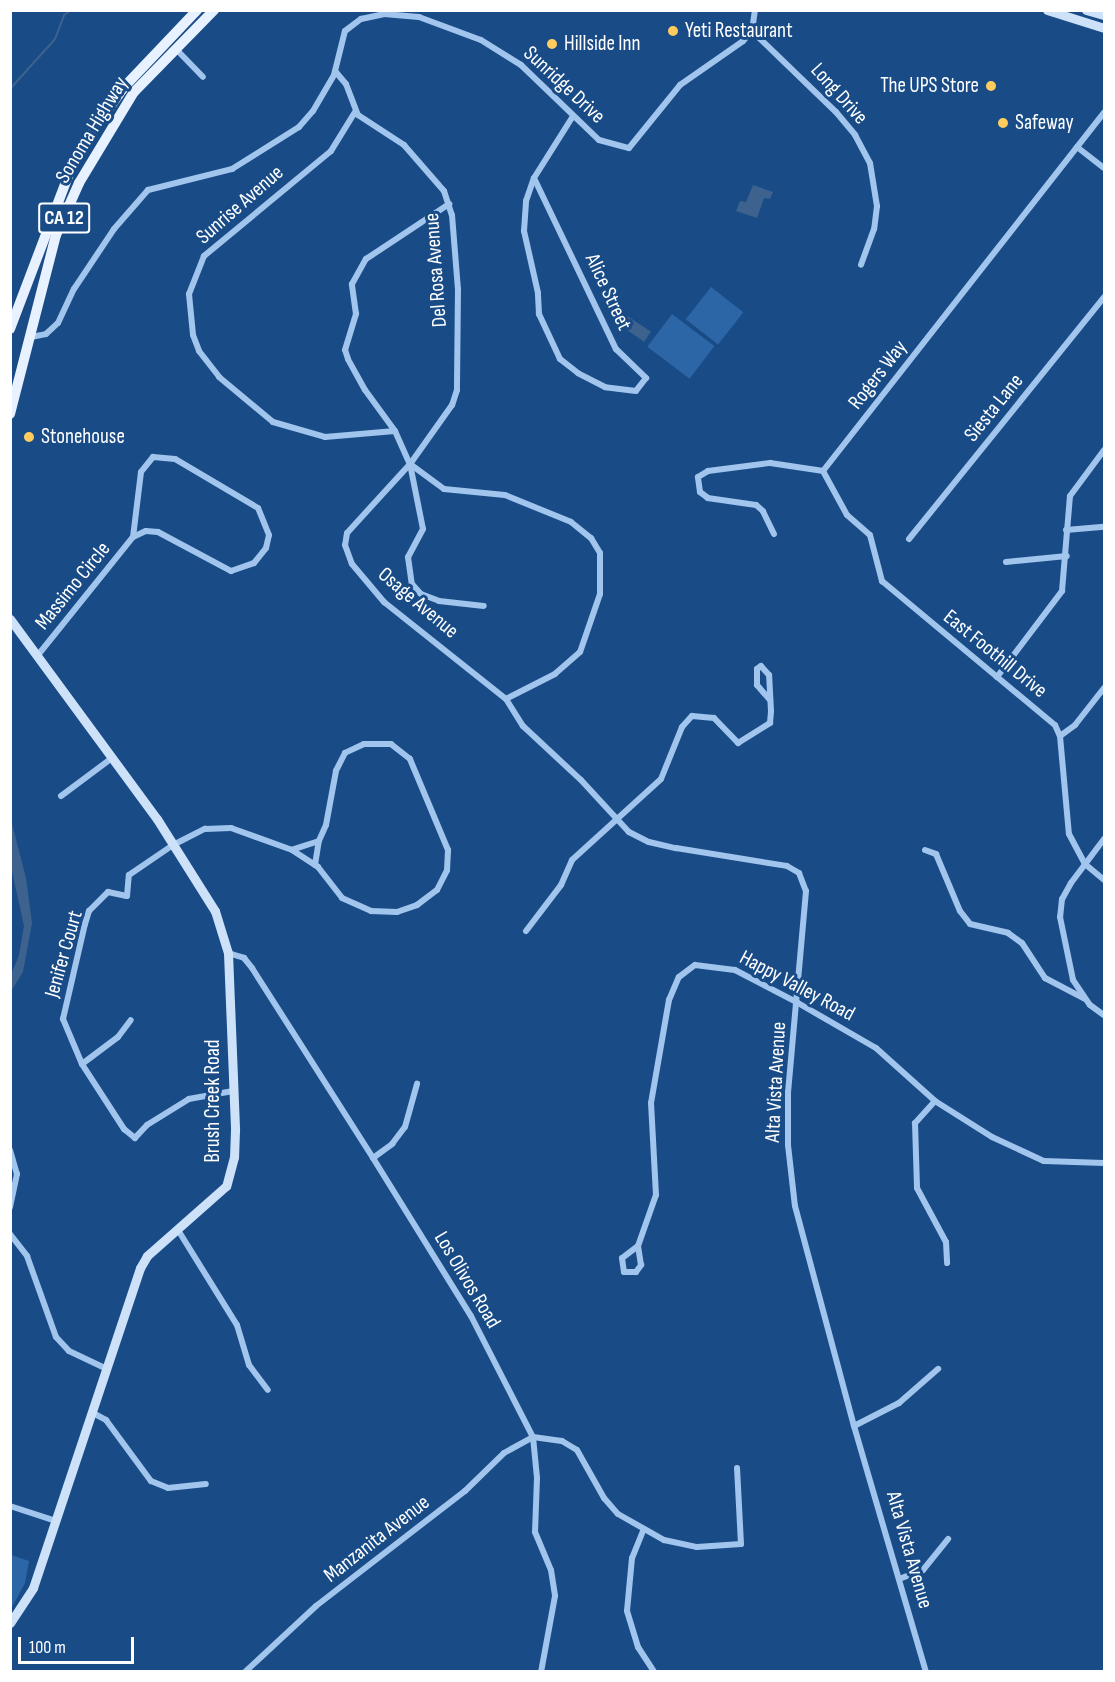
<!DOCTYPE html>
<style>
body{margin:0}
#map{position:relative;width:1115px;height:1682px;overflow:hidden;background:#194c87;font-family:"Sofia Sans Condensed",sans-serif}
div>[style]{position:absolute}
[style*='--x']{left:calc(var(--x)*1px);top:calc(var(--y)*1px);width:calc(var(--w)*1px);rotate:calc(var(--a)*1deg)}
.green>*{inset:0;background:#2c66a6;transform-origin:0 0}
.water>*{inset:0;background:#3c628d;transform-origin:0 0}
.stream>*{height:2px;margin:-1px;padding:0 1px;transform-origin:1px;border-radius:1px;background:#3c628d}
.street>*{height:6px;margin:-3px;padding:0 3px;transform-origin:3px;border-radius:3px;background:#a1c5ed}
.secondary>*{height:9px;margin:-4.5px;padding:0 4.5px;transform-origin:4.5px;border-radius:4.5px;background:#cde1f9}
.primary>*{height:10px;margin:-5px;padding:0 5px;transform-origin:5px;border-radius:5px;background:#e7f1ff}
.dots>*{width:16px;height:16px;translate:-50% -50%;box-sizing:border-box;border:3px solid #194c87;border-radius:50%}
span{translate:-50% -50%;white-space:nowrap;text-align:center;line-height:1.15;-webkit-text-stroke:6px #194c87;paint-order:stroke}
.shield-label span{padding:2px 4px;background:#194c87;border:2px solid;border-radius:4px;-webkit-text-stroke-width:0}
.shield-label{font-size:20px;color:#fff;font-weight:700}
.poi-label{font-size:21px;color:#fff}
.left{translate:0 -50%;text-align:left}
.right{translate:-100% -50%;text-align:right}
.street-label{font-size:21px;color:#fff}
.frame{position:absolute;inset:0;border:12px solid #fff;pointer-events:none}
.scale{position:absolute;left:18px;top:1637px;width:116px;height:27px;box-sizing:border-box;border:3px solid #fff;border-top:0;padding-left:8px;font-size:18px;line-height:21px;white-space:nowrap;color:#fff;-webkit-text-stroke:4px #194c87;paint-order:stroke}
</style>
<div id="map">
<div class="green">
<i style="left:711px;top:287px;width:41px;height:41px;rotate:38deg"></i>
<i style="left:672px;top:314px;width:53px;height:41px;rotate:37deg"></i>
<i style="clip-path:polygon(11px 1555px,29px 1561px,25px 1583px,11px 1609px)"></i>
</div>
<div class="water">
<i style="clip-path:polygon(753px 185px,773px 192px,770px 199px,764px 198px,757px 218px,736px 211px,740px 201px,746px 202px)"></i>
<i style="left:626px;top:315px;width:30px;height:12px;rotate:34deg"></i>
<i style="clip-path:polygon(11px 820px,26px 878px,32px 923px,23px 972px,11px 991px,11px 975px,19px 955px,24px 926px,11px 867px)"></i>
</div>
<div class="stream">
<i style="--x:10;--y:89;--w:67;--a:-48"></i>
<i style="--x:55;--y:39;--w:26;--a:-69"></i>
<i style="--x:64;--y:15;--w:9;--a:-36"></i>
</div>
<div class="street">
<i style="--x:752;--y:31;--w:117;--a:44"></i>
<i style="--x:836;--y:112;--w:30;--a:50"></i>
<i style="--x:855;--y:135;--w:32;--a:62"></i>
<i style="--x:870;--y:163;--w:44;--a:80.8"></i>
<i style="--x:877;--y:206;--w:23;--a:97"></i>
<i style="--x:874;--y:229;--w:38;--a:110"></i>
<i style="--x:175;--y:48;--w:40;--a:46"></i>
<i style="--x:335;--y:71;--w:17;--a:50"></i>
<i style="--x:346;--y:84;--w:33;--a:69"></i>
<i style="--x:358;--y:115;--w:55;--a:33.1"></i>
<i style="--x:404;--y:145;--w:61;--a:49"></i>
<i style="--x:444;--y:191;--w:25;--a:72"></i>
<i style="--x:452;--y:215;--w:74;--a:85.4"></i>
<i style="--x:458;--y:289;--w:101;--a:90.6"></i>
<i style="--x:457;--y:390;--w:16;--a:108"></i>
<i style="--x:452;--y:405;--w:72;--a:125.4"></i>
<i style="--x:410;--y:464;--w:93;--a:132.4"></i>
<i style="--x:347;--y:533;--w:12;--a:99"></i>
<i style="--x:345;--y:545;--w:20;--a:70"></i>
<i style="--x:352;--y:564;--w:50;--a:49.9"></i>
<i style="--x:384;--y:602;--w:156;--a:38.5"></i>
<i style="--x:506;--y:699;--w:32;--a:58"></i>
<i style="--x:523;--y:726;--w:79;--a:43"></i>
<i style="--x:581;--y:780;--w:71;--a:47.3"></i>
<i style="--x:629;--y:832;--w:22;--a:27"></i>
<i style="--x:649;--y:842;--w:28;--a:13"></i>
<i style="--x:676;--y:848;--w:112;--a:9.2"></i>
<i style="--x:787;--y:866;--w:14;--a:30"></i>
<i style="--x:799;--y:873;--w:19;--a:69"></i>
<i style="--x:806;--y:891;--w:202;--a:95.1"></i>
<i style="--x:788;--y:1092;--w:53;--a:90"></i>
<i style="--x:788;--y:1145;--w:61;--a:83.5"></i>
<i style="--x:795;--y:1206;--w:228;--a:75"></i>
<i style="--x:854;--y:1426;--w:256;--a:73.7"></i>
<i style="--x:355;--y:112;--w:46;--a:121.6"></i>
<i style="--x:331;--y:151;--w:165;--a:140.4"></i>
<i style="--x:204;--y:256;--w:41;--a:111.5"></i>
<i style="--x:189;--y:294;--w:41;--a:84.4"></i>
<i style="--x:193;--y:335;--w:17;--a:69"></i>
<i style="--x:199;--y:351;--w:33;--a:52"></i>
<i style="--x:219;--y:377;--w:70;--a:39.8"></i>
<i style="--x:273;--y:422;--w:54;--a:16.1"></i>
<i style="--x:325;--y:437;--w:70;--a:-4.9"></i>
<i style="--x:395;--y:431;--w:36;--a:66"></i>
<i style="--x:410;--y:464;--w:66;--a:78.7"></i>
<i style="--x:423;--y:529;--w:32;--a:118"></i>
<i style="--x:408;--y:557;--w:27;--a:82"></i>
<i style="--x:412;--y:584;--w:13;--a:48"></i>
<i style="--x:421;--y:594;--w:19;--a:21"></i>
<i style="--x:439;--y:601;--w:45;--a:6.3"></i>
<i style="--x:1077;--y:147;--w:34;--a:38"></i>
<i style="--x:534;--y:178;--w:190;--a:64.4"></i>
<i style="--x:616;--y:349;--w:42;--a:44"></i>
<i style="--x:646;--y:378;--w:16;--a:128"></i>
<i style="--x:636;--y:391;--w:31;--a:-173"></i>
<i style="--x:605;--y:387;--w:30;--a:-153"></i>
<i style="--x:578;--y:373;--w:23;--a:-142"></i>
<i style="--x:560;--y:359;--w:50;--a:-115"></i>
<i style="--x:539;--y:314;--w:21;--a:-93"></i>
<i style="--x:538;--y:293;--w:64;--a:-102.7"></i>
<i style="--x:524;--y:231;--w:30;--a:-86"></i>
<i style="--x:526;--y:201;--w:24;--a:-71"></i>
<i style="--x:534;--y:178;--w:73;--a:-57.8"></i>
<i style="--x:31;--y:337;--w:15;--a:-11"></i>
<i style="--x:46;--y:334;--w:16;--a:-43"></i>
<i style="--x:58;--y:323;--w:38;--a:-65"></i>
<i style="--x:74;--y:289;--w:72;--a:-56.3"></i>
<i style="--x:114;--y:229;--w:52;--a:-48.9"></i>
<i style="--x:148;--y:190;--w:87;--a:-14"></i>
<i style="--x:232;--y:169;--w:79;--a:-32.1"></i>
<i style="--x:299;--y:127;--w:21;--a:-49"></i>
<i style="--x:313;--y:111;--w:42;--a:-59.7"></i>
<i style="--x:334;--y:75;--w:45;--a:-76"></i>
<i style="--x:345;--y:31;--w:20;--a:-37"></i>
<i style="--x:361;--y:19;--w:24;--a:-12"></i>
<i style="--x:384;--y:14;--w:35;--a:5"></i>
<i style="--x:419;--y:17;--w:66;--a:20.4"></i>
<i style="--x:481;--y:40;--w:47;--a:32"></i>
<i style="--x:521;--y:65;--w:108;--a:43.9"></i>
<i style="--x:599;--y:140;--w:31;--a:15"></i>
<i style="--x:629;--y:148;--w:81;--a:-51"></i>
<i style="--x:680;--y:85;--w:77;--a:-34.9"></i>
<i style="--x:743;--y:41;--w:13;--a:-48"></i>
<i style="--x:752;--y:31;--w:21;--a:-82"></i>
<i style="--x:395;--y:431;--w:51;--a:-126.2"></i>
<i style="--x:365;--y:390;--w:35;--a:-119"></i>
<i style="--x:348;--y:359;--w:9;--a:-108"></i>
<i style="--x:345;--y:350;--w:38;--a:-73"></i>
<i style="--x:356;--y:314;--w:30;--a:-98"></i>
<i style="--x:352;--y:284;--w:29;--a:-61"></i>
<i style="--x:366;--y:259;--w:100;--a:-33.5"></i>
<i style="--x:410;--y:464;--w:42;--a:36.3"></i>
<i style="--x:444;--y:489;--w:61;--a:5.6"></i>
<i style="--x:505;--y:495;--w:71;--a:22.2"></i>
<i style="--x:571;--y:522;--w:26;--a:39"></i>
<i style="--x:591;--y:538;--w:17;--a:59"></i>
<i style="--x:600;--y:553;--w:41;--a:90"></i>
<i style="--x:600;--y:594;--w:61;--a:109"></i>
<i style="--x:580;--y:652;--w:33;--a:139"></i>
<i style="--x:555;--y:674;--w:55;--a:153"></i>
<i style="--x:823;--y:471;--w:50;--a:61.4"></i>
<i style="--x:847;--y:515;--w:30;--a:41"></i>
<i style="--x:870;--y:535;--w:48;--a:75.4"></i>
<i style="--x:882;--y:581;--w:225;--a:39.8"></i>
<i style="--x:1055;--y:725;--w:12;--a:66"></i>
<i style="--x:1060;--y:736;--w:98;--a:84.8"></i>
<i style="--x:1069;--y:834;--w:34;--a:62"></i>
<i style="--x:1085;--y:864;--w:25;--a:40"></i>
<i style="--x:823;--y:471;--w:456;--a:-51.9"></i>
<i style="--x:1066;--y:530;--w:38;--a:-5"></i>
<i style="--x:774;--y:534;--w:25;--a:-116"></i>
<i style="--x:763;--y:511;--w:9;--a:-139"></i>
<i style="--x:756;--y:505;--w:49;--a:-171.7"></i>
<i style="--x:708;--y:498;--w:10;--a:-143"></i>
<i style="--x:700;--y:492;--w:15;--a:-98"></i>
<i style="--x:698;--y:477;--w:12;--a:-31"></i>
<i style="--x:708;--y:471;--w:63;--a:-7.4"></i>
<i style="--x:770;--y:463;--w:54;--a:8.6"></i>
<i style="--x:909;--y:539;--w:311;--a:-51.1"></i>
<i style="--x:1006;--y:562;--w:61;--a:-5.6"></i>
<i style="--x:38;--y:655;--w:151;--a:-51.2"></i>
<i style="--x:133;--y:537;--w:14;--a:-25"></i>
<i style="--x:146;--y:531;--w:12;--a:5"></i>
<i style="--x:158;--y:532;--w:83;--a:28.1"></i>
<i style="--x:231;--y:571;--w:24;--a:-19"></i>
<i style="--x:254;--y:563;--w:19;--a:-51"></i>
<i style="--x:266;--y:548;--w:13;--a:-77"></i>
<i style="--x:269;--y:535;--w:29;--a:-112"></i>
<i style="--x:258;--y:508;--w:96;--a:-149.4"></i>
<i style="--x:175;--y:459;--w:22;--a:-175"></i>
<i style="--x:153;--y:457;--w:19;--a:129"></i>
<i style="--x:141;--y:472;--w:65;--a:97"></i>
<i style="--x:997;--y:677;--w:108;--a:-52.9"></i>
<i style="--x:1062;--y:591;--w:95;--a:-85.2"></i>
<i style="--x:1070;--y:496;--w:57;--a:-53.5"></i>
<i style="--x:1060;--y:736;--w:19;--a:-36"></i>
<i style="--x:1075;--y:725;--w:47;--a:-51.9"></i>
<i style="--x:61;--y:796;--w:64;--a:-36.7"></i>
<i style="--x:1104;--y:839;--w:55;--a:126.9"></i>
<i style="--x:1071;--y:883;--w:18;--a:119"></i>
<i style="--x:1062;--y:899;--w:18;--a:96"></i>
<i style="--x:1060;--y:917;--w:64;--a:78.3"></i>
<i style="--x:1073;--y:980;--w:30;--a:56"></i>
<i style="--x:1090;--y:1005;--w:17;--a:36"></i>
<i style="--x:925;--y:850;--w:12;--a:20"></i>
<i style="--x:936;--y:854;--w:62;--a:67.2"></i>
<i style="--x:960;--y:911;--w:16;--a:52"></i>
<i style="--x:970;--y:924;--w:39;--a:13"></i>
<i style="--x:1008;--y:933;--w:17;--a:36"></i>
<i style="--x:1022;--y:943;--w:42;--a:56.7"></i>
<i style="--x:1045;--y:978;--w:45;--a:27.7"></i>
<i style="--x:315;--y:865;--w:24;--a:-81"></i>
<i style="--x:526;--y:931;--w:58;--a:-52.7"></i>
<i style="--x:561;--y:885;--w:27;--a:-66"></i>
<i style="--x:572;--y:860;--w:120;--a:-42.3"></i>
<i style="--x:661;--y:779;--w:56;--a:-68"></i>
<i style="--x:682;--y:727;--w:15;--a:-48"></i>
<i style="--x:692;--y:716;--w:22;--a:5"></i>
<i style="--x:714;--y:718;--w:35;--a:46"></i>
<i style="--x:738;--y:743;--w:38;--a:-32"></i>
<i style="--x:770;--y:723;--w:12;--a:-85"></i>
<i style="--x:771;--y:711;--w:36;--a:-93"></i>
<i style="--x:769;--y:675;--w:12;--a:-132"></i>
<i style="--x:761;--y:666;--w:5;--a:143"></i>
<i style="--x:757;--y:669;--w:16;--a:90"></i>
<i style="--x:757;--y:685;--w:20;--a:49"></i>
<i style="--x:228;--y:953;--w:17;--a:17"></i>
<i style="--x:244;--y:958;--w:13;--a:51"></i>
<i style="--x:252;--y:968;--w:225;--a:57.5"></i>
<i style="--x:373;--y:1158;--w:186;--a:58.2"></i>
<i style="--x:471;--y:1316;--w:136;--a:62.9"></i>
<i style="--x:533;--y:1437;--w:41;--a:84.4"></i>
<i style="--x:537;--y:1478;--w:54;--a:92.1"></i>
<i style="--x:535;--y:1532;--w:41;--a:67.2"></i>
<i style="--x:551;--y:1570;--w:26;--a:81"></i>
<i style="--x:555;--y:1596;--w:77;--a:100.4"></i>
<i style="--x:82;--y:1064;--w:45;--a:-36.9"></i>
<i style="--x:118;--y:1037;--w:21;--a:-53"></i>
<i style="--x:233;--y:1091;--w:45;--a:169.7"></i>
<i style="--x:189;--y:1099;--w:49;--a:148.2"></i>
<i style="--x:147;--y:1125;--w:18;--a:133"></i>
<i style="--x:135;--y:1138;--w:14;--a:-141"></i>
<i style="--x:124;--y:1129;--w:77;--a:-122.9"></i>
<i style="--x:82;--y:1064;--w:49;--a:-112.9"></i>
<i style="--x:63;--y:1019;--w:98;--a:-77"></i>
<i style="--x:85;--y:924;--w:14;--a:-73"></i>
<i style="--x:89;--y:911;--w:27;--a:-45"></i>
<i style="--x:108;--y:892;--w:19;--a:12"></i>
<i style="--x:127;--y:896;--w:21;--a:-85"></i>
<i style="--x:129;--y:875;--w:53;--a:-34.3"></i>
<i style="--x:173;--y:845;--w:36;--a:-27"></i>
<i style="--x:205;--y:829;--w:26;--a:-2"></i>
<i style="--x:231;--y:828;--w:65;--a:19.8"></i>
<i style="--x:292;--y:850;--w:31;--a:33"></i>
<i style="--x:318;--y:867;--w:39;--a:52"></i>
<i style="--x:342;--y:898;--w:32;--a:24"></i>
<i style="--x:371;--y:911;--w:26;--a:2"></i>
<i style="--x:397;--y:912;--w:21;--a:-19"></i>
<i style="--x:417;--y:905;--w:25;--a:-37"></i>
<i style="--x:437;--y:890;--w:22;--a:-63"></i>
<i style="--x:447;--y:870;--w:20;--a:-87"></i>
<i style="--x:448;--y:850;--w:99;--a:-112.7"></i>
<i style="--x:410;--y:759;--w:24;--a:-142"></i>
<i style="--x:391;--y:744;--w:27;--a:180"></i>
<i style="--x:364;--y:744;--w:21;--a:155"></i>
<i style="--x:345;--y:753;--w:20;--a:117"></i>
<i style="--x:336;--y:771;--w:55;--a:100.5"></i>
<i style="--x:326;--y:825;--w:17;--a:114"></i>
<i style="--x:319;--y:841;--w:28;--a:162"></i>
<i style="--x:935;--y:1101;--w:30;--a:132"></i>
<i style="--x:915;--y:1123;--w:65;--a:88.2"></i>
<i style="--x:917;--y:1188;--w:61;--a:61.8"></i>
<i style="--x:946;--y:1242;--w:21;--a:87"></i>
<i style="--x:10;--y:1150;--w:25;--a:74"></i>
<i style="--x:17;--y:1174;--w:34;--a:102"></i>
<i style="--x:373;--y:1158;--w:24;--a:-36"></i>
<i style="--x:392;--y:1144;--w:21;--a:-53"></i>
<i style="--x:405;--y:1127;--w:45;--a:-74.4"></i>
<i style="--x:178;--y:1230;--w:112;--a:58.2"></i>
<i style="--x:237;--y:1325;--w:42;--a:73.3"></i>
<i style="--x:249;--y:1365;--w:31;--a:53"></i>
<i style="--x:10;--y:1234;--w:28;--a:52"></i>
<i style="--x:27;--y:1256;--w:86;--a:70.3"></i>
<i style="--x:56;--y:1337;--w:19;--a:47"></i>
<i style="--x:69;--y:1351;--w:42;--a:25.3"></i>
<i style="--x:638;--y:1246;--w:20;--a:143"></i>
<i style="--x:622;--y:1258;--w:14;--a:82"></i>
<i style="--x:624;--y:1272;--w:12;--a:0"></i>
<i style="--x:636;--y:1272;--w:9;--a:-54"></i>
<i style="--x:641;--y:1265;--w:19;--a:-99"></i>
<i style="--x:638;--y:1246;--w:54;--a:-70.6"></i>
<i style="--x:656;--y:1195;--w:92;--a:-93.1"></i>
<i style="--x:651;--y:1103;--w:105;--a:-80.1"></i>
<i style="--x:669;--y:1000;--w:25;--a:-67"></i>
<i style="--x:679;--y:977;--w:20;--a:-37"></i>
<i style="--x:695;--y:965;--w:40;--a:7.1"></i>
<i style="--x:735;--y:970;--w:71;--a:27.6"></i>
<i style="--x:798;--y:1003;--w:90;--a:30"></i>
<i style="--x:876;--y:1048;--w:79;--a:41.9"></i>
<i style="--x:935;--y:1101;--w:67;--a:32.3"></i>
<i style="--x:992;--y:1137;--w:57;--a:24.8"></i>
<i style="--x:1044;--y:1161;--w:60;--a:1.9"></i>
<i style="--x:93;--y:1413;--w:15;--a:28"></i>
<i style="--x:106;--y:1420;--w:76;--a:53.6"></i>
<i style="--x:151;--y:1481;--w:18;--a:22"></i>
<i style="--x:168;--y:1488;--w:38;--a:-6"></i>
<i style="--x:854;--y:1426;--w:51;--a:-27.1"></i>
<i style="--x:899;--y:1403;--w:52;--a:-41.1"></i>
<i style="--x:10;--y:1506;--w:48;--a:18.1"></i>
<i style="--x:643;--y:1531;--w:29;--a:112"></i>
<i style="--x:632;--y:1558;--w:53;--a:95.4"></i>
<i style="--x:627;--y:1611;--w:38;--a:73"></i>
<i style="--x:638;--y:1647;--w:30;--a:57"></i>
<i style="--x:899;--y:1579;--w:26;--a:-21"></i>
<i style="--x:923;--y:1570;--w:40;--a:-51"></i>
<i style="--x:245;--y:1672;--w:97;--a:-42.9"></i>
<i style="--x:316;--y:1606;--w:188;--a:-37.7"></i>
<i style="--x:465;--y:1491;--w:54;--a:-44.3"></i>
<i style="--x:504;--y:1453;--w:33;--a:-29"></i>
<i style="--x:533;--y:1437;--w:29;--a:8"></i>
<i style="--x:562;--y:1441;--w:17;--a:31"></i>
<i style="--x:577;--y:1450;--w:55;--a:60.6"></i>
<i style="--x:604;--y:1498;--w:21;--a:49"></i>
<i style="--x:618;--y:1514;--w:53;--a:29.5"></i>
<i style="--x:664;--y:1540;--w:34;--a:12"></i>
<i style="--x:697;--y:1547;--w:44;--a:-3.9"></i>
<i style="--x:741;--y:1544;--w:76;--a:-93"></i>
</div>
<div class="secondary">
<i style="--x:1047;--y:10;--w:60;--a:17.5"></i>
<i style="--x:1086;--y:10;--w:19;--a:16"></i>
<i style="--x:10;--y:619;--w:248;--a:53.7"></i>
<i style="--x:157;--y:819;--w:109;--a:57.8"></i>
<i style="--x:215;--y:911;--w:44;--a:72.8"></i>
<i style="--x:228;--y:953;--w:177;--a:87.7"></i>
<i style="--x:235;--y:1130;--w:27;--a:92"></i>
<i style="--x:234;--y:1157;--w:30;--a:105"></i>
<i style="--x:226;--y:1186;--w:106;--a:138.5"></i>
<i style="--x:147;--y:1256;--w:14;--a:120"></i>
<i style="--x:140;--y:1268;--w:337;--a:108.5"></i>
<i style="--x:33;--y:1588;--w:42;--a:123.3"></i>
</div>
<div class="primary">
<i style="--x:10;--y:329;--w:164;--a:-69.2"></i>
<i style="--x:68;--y:176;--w:57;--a:-60.8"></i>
<i style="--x:96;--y:126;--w:49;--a:-54.1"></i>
<i style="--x:125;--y:86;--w:105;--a:-46.5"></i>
<i style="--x:10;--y:414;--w:185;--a:-75.6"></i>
<i style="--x:56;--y:235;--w:57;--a:-66.1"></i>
<i style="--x:79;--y:183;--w:106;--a:-58.9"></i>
<i style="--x:134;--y:92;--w:115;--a:-45.7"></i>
</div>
<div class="dots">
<i style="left:673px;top:31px;background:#ffcc5d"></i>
<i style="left:552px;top:44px;background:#ffcc5d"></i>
<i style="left:991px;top:86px;background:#ffcc5d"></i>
<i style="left:1003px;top:123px;background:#ffcc5d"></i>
<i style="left:29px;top:437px;background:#ffcc5d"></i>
</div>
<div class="shield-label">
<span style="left:64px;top:218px">CA 12</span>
</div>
<div class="poi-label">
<span class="left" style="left:685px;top:31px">Yeti Restaurant</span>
<span class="left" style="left:564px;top:44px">Hillside Inn</span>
<span class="right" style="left:979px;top:86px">The UPS Store</span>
<span class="left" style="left:1015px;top:123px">Safeway</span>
<span class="left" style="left:41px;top:437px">Stonehouse</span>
</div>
<div class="street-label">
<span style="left:564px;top:85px;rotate:43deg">Sunridge Drive</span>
<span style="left:839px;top:94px;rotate:48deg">Long Drive</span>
<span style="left:92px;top:130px;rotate:-59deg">Sonoma Highway</span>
<span style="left:240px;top:205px;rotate:-41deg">Sunrise Avenue</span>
<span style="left:436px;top:270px;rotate:-94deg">Del Rosa Avenue</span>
<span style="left:608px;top:292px;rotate:65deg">Alice Street</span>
<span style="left:878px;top:375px;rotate:-52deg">Rogers Way</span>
<span style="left:994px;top:408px;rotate:-51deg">Siesta Lane</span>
<span style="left:73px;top:586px;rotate:-51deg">Massimo Circle</span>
<span style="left:418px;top:603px;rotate:40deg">Osage Avenue</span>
<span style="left:995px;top:654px;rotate:39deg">East Foothill Drive</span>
<span style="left:64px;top:954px;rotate:-74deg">Jenifer Court</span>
<span style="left:797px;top:986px;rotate:28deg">Happy Valley Road</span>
<span style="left:776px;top:1082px;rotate:-87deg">Alta Vista Avenue</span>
<span style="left:213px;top:1101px;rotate:-90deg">Brush Creek Road</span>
<span style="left:467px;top:1280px;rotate:59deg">Los Olivos Road</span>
<span style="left:377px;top:1539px;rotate:-38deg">Manzanita Avenue</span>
<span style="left:909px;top:1550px;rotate:74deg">Alta Vista Avenue</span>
</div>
<div class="frame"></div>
<div class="scale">100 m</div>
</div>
